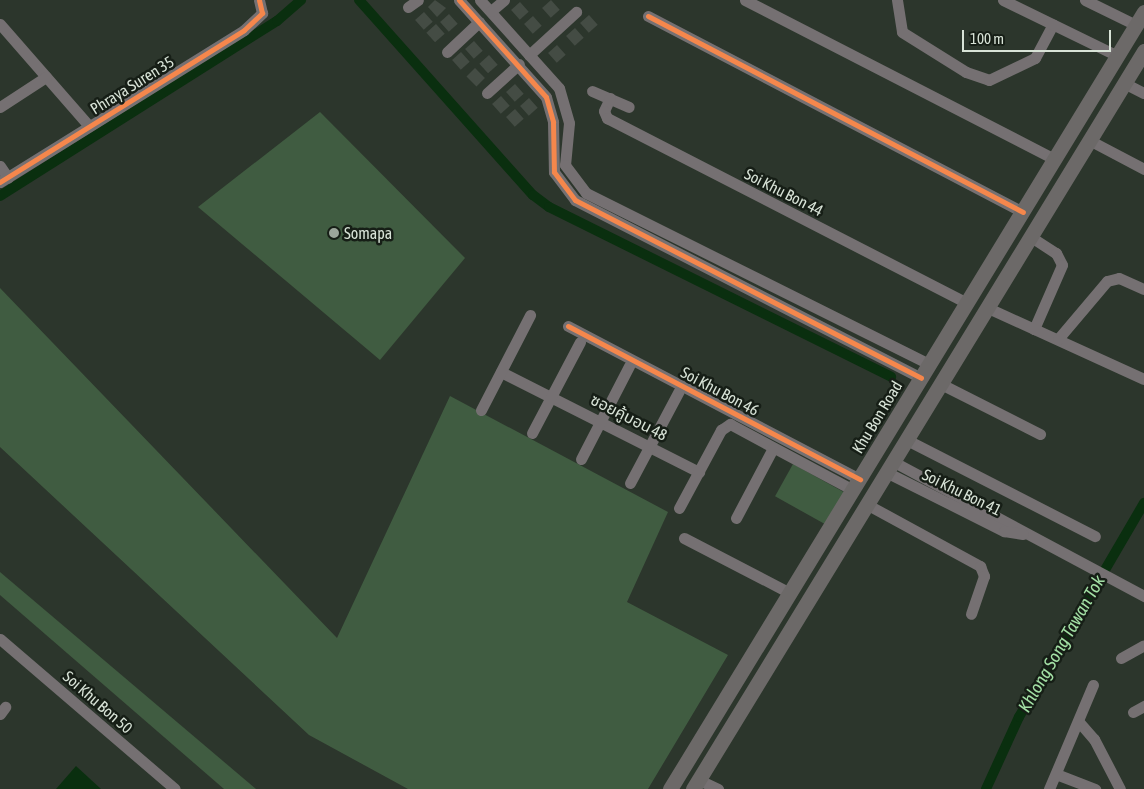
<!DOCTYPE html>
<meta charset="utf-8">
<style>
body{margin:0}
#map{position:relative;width:1144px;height:789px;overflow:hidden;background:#2c362c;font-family:"Asap Condensed","Noto Sans Thai",sans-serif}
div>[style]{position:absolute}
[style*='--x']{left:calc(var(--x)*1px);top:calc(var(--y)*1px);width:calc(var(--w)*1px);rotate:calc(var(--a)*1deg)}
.green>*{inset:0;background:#405c41;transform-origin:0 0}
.water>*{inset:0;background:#0a2f0f}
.canal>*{height:10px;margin:-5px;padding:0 5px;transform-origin:5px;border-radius:5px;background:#0a2f0f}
.building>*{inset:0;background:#444c44;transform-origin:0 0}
.minor>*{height:11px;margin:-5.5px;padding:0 5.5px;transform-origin:5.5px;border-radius:5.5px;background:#757072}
.secondary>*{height:15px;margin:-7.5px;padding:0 7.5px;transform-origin:7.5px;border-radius:7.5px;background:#6c6968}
.cycleway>*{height:5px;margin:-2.5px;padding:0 2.5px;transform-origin:2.5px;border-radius:2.5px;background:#f5874c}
.dots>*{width:14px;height:14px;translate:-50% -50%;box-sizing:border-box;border:2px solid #161e16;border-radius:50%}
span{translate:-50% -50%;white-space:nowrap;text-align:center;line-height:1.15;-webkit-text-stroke:5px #161e16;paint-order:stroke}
.street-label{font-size:16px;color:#d8e3d7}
.poi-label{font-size:16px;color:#d8e3d7}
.left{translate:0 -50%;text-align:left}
.water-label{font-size:18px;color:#a3e0a5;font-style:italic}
.scale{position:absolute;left:962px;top:30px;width:149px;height:22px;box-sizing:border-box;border:2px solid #d8e3d7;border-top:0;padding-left:6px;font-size:15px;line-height:18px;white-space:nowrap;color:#d8e3d7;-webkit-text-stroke:4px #161e16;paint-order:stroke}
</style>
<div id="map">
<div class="green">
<i style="clip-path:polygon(320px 112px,465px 258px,380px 360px,198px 207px)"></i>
<i style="clip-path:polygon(0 288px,337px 638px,450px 396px,668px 512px,627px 602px,728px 655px,648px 789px,408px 789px,309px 735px,0 447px)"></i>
<i style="left:793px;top:464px;width:62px;height:37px;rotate:29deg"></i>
<i style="clip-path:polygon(0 572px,256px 789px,224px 789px,0 595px)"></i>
</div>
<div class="water">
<i style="clip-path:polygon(76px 766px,101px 789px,56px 789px)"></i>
</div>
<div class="canal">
<i style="--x:359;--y:0;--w:261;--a:48.3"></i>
<i style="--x:533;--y:195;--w:20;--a:37"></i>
<i style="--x:549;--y:207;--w:382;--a:26.4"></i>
<i style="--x:0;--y:196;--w:328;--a:-32.3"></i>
<i style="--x:277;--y:21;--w:32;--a:-41"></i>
<i style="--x:986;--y:789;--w:79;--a:-65.4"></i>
<i style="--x:1019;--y:717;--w:248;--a:-59.7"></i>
</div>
<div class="building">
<i style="clip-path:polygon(435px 0,446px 8px,437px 17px,428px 7px)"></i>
<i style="left:551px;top:0;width:13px;height:12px;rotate:48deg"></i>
<i style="left:520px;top:2px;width:13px;height:12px;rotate:48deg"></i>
<i style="left:424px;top:12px;width:13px;height:12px;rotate:48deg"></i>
<i style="left:449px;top:14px;width:13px;height:12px;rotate:48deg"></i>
<i style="left:589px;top:15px;width:13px;height:12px;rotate:48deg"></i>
<i style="left:533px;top:16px;width:13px;height:12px;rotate:48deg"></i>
<i style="left:436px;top:24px;width:13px;height:13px;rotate:48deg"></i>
<i style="left:575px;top:28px;width:13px;height:12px;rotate:48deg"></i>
<i style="left:474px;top:41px;width:13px;height:12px;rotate:48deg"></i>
<i style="left:557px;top:45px;width:13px;height:12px;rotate:48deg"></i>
<i style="left:461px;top:52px;width:13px;height:12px;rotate:48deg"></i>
<i style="left:489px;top:55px;width:13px;height:13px;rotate:48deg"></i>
<i style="left:475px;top:68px;width:14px;height:12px;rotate:45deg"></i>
<i style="left:515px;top:84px;width:13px;height:12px;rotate:48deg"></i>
<i style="left:501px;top:96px;width:13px;height:12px;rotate:48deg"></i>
<i style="left:529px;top:98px;width:13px;height:12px;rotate:48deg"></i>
<i style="left:515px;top:109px;width:13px;height:12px;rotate:48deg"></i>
</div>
<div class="minor">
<i style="--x:459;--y:0;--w:130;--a:48.1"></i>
<i style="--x:546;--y:97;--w:26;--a:74"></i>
<i style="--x:553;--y:122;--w:50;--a:88.9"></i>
<i style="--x:554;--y:172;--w:35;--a:53"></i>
<i style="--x:575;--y:200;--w:389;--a:27.2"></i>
<i style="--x:480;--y:0;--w:118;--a:48.1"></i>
<i style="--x:559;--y:88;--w:36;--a:74"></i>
<i style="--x:569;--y:123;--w:42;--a:95.4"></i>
<i style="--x:565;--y:165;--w:35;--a:53"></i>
<i style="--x:586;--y:193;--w:383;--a:26.5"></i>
<i style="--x:745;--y:0;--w:348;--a:27.2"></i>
<i style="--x:897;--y:0;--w:32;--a:81"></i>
<i style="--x:902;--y:32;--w:75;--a:32"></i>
<i style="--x:966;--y:72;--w:24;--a:19"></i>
<i style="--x:989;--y:80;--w:51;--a:-25.6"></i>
<i style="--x:1035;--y:58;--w:38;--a:-62"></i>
<i style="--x:1003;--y:0;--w:128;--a:26"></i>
<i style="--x:1085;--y:0;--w:57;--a:26.1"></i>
<i style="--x:408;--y:7;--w:12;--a:-35"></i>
<i style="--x:491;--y:11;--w:17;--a:-40"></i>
<i style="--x:648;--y:16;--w:423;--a:27.6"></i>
<i style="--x:0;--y:24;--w:135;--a:48.9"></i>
<i style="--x:447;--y:52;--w:44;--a:-43.2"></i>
<i style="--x:529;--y:55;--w:64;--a:-42.5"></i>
<i style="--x:1124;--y:83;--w:22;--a:27"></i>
<i style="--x:592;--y:91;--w:40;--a:23.4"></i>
<i style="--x:487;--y:93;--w:43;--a:-42.2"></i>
<i style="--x:610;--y:98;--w:14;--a:115"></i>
<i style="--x:604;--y:111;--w:8;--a:67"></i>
<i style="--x:607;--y:118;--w:405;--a:27.2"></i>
<i style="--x:0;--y:107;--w:55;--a:-33.1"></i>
<i style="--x:1089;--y:140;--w:62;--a:27.8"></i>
<i style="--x:0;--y:166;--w:14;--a:56"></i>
<i style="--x:0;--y:182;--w:287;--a:-31.9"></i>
<i style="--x:244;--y:30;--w:25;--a:-43"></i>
<i style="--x:262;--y:13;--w:13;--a:-103"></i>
<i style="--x:1031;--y:237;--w:30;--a:33"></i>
<i style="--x:1056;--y:253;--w:13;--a:63"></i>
<i style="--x:1062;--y:265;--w:70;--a:113.6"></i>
<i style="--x:988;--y:308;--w:171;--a:24.5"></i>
<i style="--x:568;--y:326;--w:330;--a:27.7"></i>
<i style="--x:1058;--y:339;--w:76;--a:-49.8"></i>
<i style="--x:1107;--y:281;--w:12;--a:-14"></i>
<i style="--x:1119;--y:278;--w:27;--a:24"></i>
<i style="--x:501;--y:372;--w:222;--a:26.8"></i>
<i style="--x:941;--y:384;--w:111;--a:26.8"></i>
<i style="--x:481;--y:410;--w:107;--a:-62.7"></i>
<i style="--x:532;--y:433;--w:103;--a:-62.2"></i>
<i style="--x:907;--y:440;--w:211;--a:27.1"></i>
<i style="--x:581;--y:459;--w:105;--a:-62.7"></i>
<i style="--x:894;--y:462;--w:284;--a:28.2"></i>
<i style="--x:888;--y:473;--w:130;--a:26.6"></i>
<i style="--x:1004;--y:531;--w:19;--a:9"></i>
<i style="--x:630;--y:483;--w:104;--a:-62"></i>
<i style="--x:868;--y:505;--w:128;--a:28.6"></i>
<i style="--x:980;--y:566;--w:11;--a:68"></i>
<i style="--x:984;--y:576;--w:40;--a:108.9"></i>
<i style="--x:679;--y:508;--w:89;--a:-61.7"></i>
<i style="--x:721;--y:430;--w:11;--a:-34"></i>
<i style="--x:730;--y:424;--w:140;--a:28.2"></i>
<i style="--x:736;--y:518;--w:79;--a:-62.1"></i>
<i style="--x:684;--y:538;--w:119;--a:27.4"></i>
<i style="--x:0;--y:639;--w:230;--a:40.6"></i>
<i style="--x:1121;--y:658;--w:26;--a:-29"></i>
<i style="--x:1133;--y:712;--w:13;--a:-29"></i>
<i style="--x:0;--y:714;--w:9;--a:-54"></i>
<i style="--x:1079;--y:722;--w:23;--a:49"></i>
<i style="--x:1094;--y:739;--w:56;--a:62.5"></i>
<i style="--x:1056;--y:774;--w:42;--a:21"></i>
<i style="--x:699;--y:780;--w:21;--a:25"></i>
<i style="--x:1049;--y:789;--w:113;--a:-67.1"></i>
</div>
<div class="secondary">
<i style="--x:670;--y:789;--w:910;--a:-58.62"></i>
<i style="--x:693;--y:789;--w:865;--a:-58.57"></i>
</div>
<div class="cycleway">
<i style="--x:459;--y:0;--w:130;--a:48.1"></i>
<i style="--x:546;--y:97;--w:26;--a:74"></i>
<i style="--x:553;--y:122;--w:50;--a:88.9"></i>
<i style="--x:554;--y:172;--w:35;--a:53"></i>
<i style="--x:575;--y:200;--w:389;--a:27.2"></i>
<i style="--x:648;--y:16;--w:423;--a:27.6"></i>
<i style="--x:0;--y:182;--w:287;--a:-31.9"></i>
<i style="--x:244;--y:30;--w:25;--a:-43"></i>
<i style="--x:262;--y:13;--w:13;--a:-103"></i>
<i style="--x:568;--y:326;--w:330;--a:27.7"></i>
</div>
<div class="dots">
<i style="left:334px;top:233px;background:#9ca69b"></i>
</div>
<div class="street-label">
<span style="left:132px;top:85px;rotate:-32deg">Phraya Suren 35</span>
<span style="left:784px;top:192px;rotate:27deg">Soi Khu Bon 44</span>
<span style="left:720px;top:391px;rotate:28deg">Soi Khu Bon 46</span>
<span style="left:629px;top:417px;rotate:27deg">ซอยคู้บอน 48</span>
<span style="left:877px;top:417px;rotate:-59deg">Khu Bon Road</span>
<span style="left:962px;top:492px;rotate:26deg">Soi Khu Bon 41</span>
<span style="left:98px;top:702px;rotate:41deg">Soi Khu Bon 50</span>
</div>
<div class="poi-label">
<span class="left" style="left:344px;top:233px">Somapa</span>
</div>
<div class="water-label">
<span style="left:1062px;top:644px;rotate:-60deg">Khlong Song Tawan Tok</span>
</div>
<div class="scale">100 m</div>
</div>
